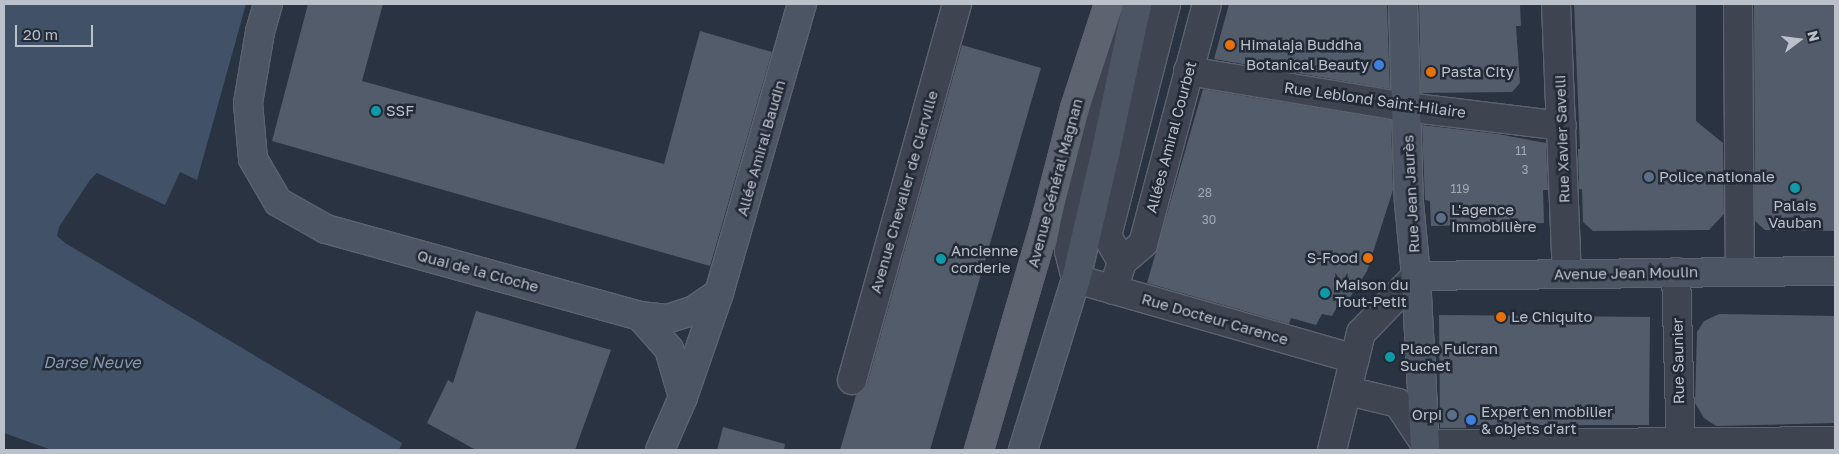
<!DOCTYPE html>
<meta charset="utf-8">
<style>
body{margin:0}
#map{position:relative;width:1839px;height:454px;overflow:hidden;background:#2a3341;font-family:"Golos Text",sans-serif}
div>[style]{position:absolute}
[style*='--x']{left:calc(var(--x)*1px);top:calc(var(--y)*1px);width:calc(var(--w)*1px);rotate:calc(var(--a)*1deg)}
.water>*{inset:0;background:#415168}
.building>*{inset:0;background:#535c6b}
.roads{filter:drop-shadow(1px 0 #5c636e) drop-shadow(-1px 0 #5c636e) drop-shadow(0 1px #5c636e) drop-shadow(0 -1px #5c636e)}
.street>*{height:28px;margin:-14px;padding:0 14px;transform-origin:14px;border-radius:14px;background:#3e4551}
.secondary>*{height:28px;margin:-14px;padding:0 14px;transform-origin:14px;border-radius:14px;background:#4c5563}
.primary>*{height:28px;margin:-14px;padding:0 14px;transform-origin:14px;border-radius:14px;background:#5c6470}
.dots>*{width:14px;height:14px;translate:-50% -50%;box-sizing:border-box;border:2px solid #222a36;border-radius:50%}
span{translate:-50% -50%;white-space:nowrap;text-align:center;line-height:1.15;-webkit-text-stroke:5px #222a36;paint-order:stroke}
.number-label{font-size:12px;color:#a1a8b3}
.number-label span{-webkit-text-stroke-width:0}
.poi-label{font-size:15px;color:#bbc1cb}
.left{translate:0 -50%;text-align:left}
.right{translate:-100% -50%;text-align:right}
.street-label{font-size:15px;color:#bbc1cb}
.water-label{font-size:16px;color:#8597af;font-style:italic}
.frame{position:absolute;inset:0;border:5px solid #bbc1cb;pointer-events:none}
.north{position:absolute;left:1774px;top:15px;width:50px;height:50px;-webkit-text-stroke:4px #222a36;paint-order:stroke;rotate:75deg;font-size:14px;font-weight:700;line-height:20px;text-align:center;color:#bbc1cb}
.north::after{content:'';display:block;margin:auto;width:18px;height:22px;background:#bbc1cb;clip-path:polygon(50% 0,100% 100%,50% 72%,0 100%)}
.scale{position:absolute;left:15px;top:25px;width:78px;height:22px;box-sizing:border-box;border:2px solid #bbc1cb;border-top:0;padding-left:6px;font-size:15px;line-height:18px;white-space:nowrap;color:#bbc1cb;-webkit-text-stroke:4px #222a36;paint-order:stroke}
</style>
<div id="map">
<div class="water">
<i style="clip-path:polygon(4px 4px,246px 4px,197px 180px,180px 172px,165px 205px,97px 173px,90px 180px,59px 227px,57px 236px,65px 243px,402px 443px,399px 450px,52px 450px,4px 433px)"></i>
</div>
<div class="building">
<i style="clip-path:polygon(308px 4px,383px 4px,362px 81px,664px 164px,700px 31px,772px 52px,710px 266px,272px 141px)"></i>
<i style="clip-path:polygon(1229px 4px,1387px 4px,1390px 89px,1214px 59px)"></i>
<i style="clip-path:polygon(1419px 4px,1520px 4px,1521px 26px,1516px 26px,1520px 83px,1512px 92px,1421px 93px)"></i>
<i style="clip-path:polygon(1574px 4px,1696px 4px,1696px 121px,1723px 143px,1724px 214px,1709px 230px,1593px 231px,1583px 222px,1582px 189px,1579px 189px,1578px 149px,1580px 149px)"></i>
<i style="clip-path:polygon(1754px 4px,1835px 4px,1835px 231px,1765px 230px,1755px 221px)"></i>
<i style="clip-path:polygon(962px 45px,1041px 68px,930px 450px,840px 450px,856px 395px,863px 391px,867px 384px)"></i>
<i style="clip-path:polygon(1203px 89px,1391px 120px,1393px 190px,1367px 271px,1347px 302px,1341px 300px,1332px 316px,1322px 314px,1316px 325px,1291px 318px,1289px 324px,1147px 283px)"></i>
<i style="clip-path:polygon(1422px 125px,1498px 134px,1546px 143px,1548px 190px,1543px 190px,1544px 223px,1431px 226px,1430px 201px,1425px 200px)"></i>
<i style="clip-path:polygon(476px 311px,611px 350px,575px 450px,476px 450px,427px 423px,448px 380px,453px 383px)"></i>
<i style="clip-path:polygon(1719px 314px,1835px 316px,1835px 423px,1716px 426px,1704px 418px,1695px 403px,1697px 332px,1704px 321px)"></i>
<i style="clip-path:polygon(1439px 315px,1650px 317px,1649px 425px,1466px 425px,1466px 428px,1440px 428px)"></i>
<i style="clip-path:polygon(723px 427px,785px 444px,784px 450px,717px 450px)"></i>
</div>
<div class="roads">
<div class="street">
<i style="--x:1556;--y:4;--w:270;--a:87.7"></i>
<i style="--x:1738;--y:4;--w:267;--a:89.6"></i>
<i style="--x:1114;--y:16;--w:100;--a:99.7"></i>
<i style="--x:1097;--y:115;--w:139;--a:101.6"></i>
<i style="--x:1069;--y:251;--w:29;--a:76"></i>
<i style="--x:1076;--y:279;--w:290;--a:16"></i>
<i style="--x:1188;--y:71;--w:221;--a:9.4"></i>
<i style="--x:1406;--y:107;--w:157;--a:6.9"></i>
<i style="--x:1122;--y:262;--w:30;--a:-120"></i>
<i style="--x:1107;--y:236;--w:239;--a:-75.7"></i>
<i style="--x:1676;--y:272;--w:178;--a:88.4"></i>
<i style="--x:1113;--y:290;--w:29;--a:-72"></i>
<i style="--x:1122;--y:262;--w:28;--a:-41"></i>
<i style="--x:1143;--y:244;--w:248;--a:-75.1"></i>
<i style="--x:852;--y:380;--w:390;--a:-74.4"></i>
<i style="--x:1348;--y:391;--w:51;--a:13.5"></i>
<i style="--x:1398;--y:403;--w:49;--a:56.6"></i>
<i style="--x:1425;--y:444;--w:410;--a:-0.4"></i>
<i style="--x:1332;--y:450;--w:121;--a:-76.1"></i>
<i style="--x:1361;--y:333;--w:79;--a:-46"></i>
</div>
<div class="secondary">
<i style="--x:268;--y:4;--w:29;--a:106"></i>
<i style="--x:260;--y:32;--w:72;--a:99.6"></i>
<i style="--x:248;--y:103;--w:56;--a:84.9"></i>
<i style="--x:253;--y:159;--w:50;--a:59.8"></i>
<i style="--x:278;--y:202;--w:55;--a:29.4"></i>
<i style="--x:326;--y:229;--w:326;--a:15.5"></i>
<i style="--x:640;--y:316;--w:44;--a:48.7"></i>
<i style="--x:669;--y:349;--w:50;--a:73.7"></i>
<i style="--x:1403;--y:4;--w:199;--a:88.3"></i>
<i style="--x:1409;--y:203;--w:73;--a:84.5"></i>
<i style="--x:1416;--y:276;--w:174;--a:87"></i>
<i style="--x:1416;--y:276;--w:419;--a:-0.7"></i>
<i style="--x:640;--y:316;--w:27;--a:6"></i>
<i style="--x:667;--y:319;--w:28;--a:-18"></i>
<i style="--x:694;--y:310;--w:30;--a:-34"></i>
<i style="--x:660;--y:450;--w:58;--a:-66.5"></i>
<i style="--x:683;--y:397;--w:110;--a:-70.9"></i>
<i style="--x:719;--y:293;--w:301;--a:-74"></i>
<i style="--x:1023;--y:450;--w:179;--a:-72.8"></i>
<i style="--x:1076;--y:279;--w:132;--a:-76.9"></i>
<i style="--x:1106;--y:150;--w:149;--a:-78"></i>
</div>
<div class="primary">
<i style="--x:979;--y:450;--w:231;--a:-73.7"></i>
<i style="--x:1044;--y:228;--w:124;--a:-75.5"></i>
<i style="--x:1075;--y:108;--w:109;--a:-71.9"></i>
</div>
</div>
<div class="dots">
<i style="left:1230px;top:45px;background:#e8710a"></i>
<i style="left:1379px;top:65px;background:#3f7fe0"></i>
<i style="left:1431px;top:72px;background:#e8710a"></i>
<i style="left:376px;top:111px;background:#0f9aa8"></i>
<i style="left:1649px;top:177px;background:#5c6f8a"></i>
<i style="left:1795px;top:188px;background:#0f9aa8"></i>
<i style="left:1441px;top:218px;background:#5c6f8a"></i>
<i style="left:1368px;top:258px;background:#e8710a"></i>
<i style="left:941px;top:259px;background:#0f9aa8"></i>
<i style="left:1325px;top:293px;background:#0f9aa8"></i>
<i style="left:1501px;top:317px;background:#e8710a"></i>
<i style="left:1390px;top:357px;background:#0f9aa8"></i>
<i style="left:1452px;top:415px;background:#5c6f8a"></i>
<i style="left:1471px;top:420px;background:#3f7fe0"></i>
</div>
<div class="number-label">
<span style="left:1521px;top:151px">11</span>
<span style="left:1525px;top:170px">3</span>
<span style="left:1460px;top:189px">119</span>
<span style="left:1205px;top:193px">28</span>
<span style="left:1209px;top:220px">30</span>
</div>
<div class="poi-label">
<span class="left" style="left:1240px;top:45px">Himalaja Buddha</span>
<span class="right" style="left:1369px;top:65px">Botanical Beauty</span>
<span class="left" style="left:1441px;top:72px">Pasta City</span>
<span class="left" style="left:386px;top:111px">SSF</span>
<span class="left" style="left:1659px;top:177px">Police nationale</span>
<span style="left:1795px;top:214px">Palais<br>Vauban</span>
<span class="left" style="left:1451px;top:218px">L'agence<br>Immobilière</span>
<span class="left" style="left:951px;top:259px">Ancienne<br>corderie</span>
<span class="right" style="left:1358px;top:258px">S-Food</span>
<span class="left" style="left:1335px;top:293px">Maison du<br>Tout-Petit</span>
<span class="left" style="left:1511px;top:317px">Le Chiquito</span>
<span class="left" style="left:1400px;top:357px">Place Fulcran<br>Suchet</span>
<span class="left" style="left:1481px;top:420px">Expert en mobilier<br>&amp; objets d'art</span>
<span class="right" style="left:1442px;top:415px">Orpi</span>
</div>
<div class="street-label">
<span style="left:1375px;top:100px;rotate:8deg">Rue Leblond Saint-Hilaire</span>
<span style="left:1171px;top:137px;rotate:-75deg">Allées Amiral Courbet</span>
<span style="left:1562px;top:139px;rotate:-92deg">Rue Xavier Savelli</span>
<span style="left:761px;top:148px;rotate:-74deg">Allée Amiral Baudin</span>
<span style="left:1055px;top:183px;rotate:-75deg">Avenue Général Magnan</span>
<span style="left:904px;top:192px;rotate:-74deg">Avenue Chevalier de Clerville</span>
<span style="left:1411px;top:194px;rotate:-93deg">Rue Jean Jaurès</span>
<span style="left:478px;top:271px;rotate:15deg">Quai de la Cloche</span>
<span style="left:1626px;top:273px;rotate:-1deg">Avenue Jean Moulin</span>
<span style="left:1215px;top:319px;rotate:16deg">Rue Docteur Carence</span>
<span style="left:1678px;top:361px;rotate:-91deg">Rue Saunier</span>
</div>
<div class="water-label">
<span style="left:92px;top:362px">Darse Neuve</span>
</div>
<div class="frame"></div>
<div class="north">N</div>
<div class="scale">20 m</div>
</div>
